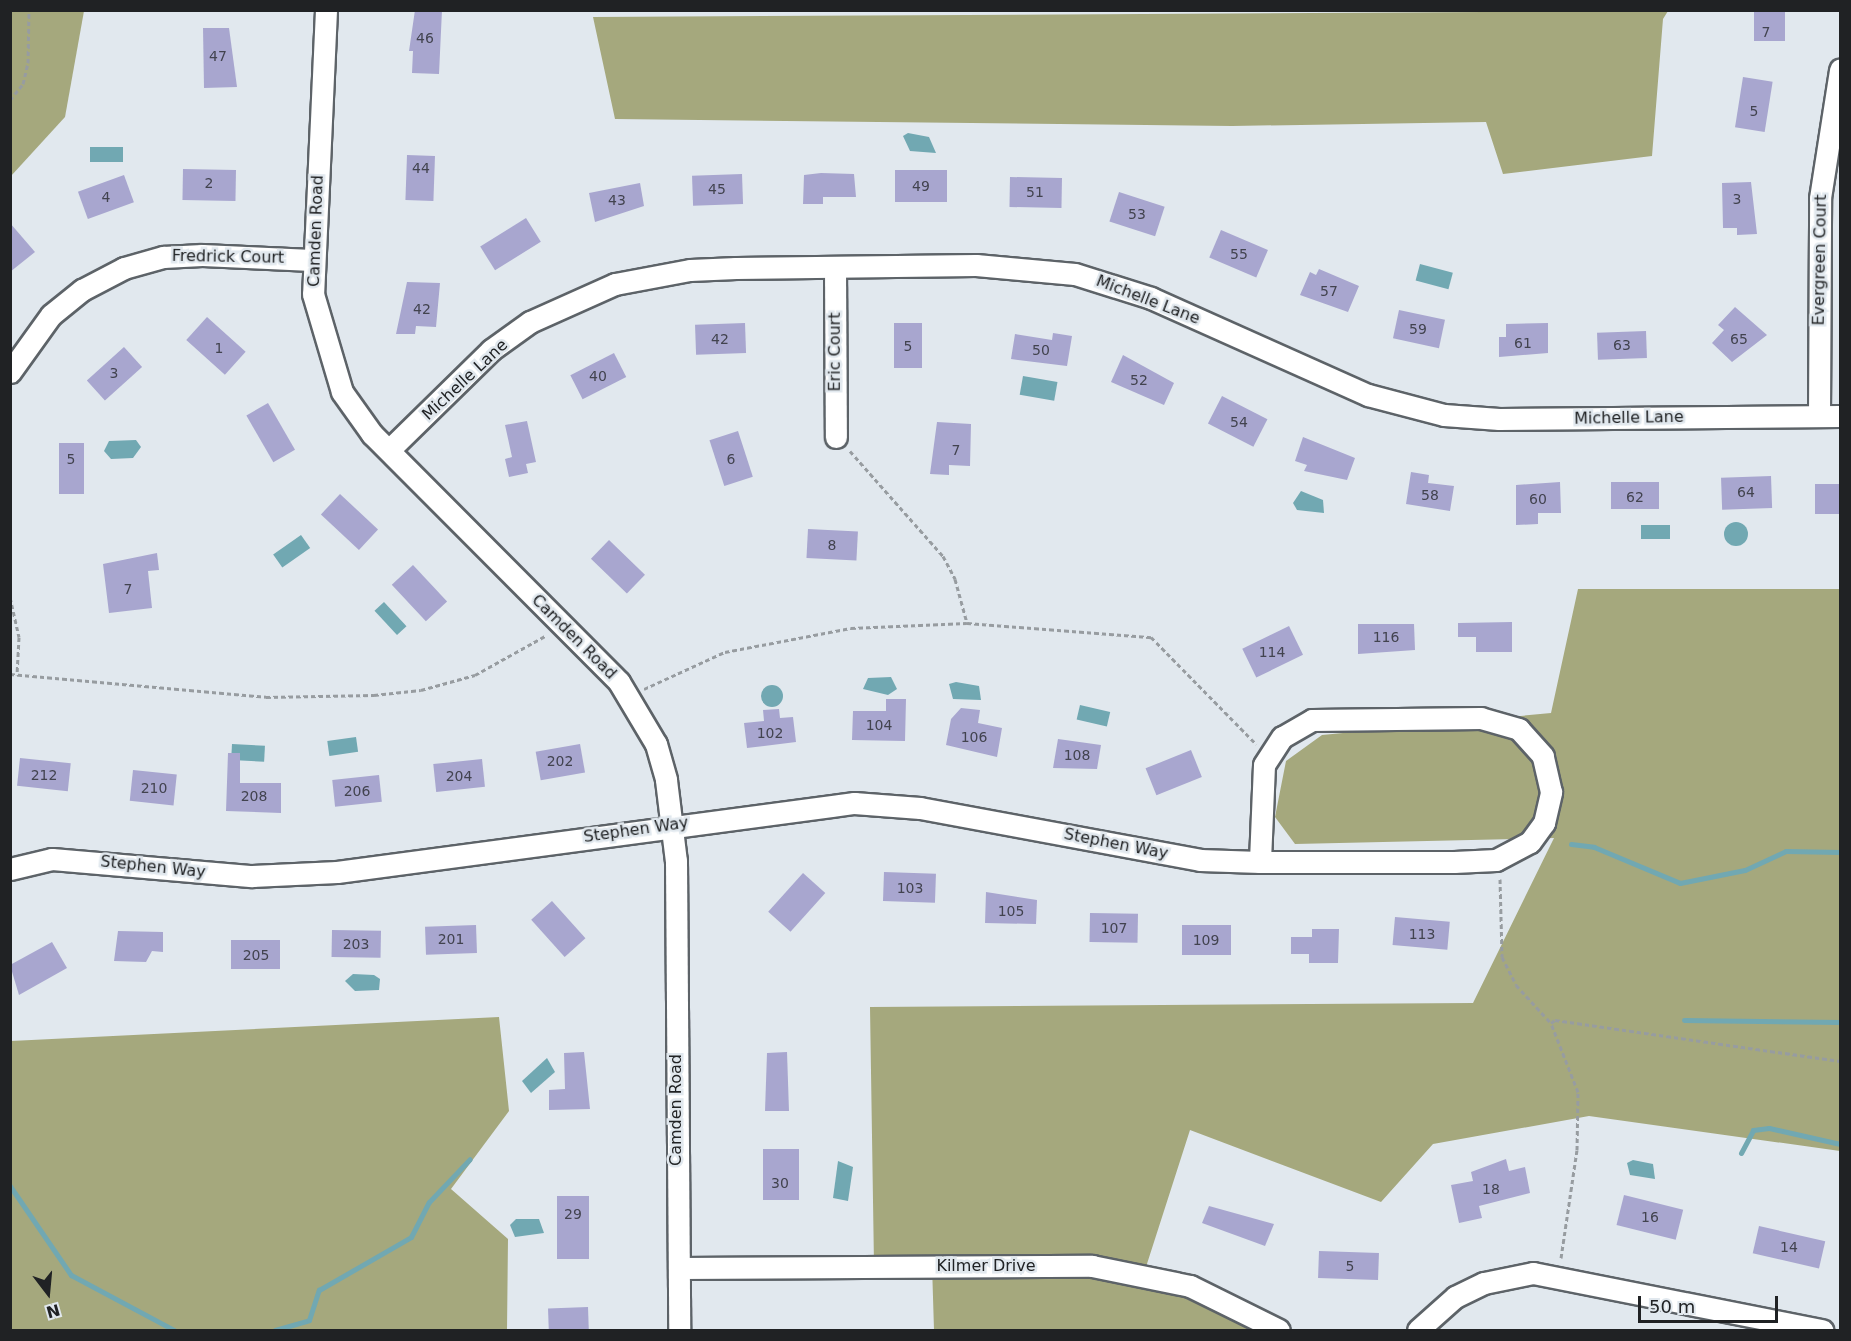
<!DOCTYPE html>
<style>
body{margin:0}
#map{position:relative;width:1851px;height:1341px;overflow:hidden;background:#e1e8ee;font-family:"DejaVu Sans",sans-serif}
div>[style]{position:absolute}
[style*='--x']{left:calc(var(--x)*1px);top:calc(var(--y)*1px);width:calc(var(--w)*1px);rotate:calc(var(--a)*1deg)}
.forest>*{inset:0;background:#a5a87d}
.water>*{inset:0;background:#71a8b2;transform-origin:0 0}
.round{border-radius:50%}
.stream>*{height:5px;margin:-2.5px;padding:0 2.5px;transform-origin:2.5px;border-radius:2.5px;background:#71a8b2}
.building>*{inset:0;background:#a8a6cf;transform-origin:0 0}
.path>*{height:3px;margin-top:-1.5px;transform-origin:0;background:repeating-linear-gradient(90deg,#979ca0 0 4.5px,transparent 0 7.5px)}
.roads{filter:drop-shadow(2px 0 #5d6368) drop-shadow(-2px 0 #5d6368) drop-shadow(0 2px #5d6368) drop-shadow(0 -2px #5d6368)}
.minor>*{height:21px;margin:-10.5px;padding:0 10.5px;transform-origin:10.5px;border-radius:10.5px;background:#fff}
span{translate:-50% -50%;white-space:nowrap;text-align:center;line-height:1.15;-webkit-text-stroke:5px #e1e8ee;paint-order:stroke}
.number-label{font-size:14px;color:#42434f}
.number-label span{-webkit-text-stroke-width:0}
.street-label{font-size:16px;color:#202224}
.frame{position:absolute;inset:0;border:12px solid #202224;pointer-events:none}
.north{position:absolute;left:18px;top:1263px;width:60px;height:60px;-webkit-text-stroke:4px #e1e8ee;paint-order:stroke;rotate:164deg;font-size:16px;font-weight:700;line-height:24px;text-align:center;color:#202224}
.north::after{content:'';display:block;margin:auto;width:21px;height:27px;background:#202224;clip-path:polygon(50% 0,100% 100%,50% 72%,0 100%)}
.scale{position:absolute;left:1638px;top:1296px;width:140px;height:27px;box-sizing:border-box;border:3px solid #202224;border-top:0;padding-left:8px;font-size:18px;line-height:21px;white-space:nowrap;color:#202224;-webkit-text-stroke:4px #e1e8ee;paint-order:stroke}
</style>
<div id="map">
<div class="forest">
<i style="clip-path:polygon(11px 10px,84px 11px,65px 117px,11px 176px)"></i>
<i style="clip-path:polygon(1668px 11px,1663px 19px,1652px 156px,1503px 174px,1486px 122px,1232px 126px,615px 119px,593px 17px)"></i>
<i style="clip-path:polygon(1578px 589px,1840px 589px,1840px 1151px,1589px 1116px,1433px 1144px,1381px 1202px,1190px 1130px,1145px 1270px,1261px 1330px,934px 1330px,932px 1265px,874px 1265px,870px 1007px,1473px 1003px,1554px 838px,1295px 844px,1275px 817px,1286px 761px,1322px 735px,1551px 713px)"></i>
<i style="clip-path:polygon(499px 1017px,509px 1111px,451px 1189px,508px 1239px,507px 1330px,11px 1330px,11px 1041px)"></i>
</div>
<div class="water">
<i style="clip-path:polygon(908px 133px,929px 137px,936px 153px,910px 151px,903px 136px)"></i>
<i style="left:90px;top:147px;width:33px;height:15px"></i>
<i style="left:1420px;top:264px;width:34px;height:17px;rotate:15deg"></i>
<i style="left:1023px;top:376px;width:35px;height:19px;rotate:10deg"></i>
<i style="clip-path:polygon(136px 440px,141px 447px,133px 458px,111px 459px,104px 451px,109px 441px)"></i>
<i style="clip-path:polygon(1301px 491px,1323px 500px,1324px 513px,1297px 510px,1293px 503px)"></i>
<i class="round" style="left:1724px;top:522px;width:24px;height:24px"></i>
<i style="left:1670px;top:525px;width:14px;height:29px;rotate:90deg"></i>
<i style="left:301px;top:535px;width:16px;height:34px;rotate:55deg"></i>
<i style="left:384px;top:602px;width:33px;height:13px;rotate:47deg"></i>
<i style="clip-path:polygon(891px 677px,897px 689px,888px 695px,863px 689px,868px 678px)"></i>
<i style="clip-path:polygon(956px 682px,979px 686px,981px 700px,953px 699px,949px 684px)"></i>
<i class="round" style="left:761px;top:685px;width:22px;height:22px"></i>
<i style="left:1080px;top:705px;width:31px;height:15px;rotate:13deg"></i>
<i style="left:356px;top:737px;width:15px;height:29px;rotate:82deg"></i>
<i style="left:232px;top:744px;width:33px;height:16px;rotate:3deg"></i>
<i style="clip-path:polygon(353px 974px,374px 975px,380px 979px,379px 990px,355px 991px,345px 981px)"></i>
<i style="clip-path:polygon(547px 1058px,555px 1072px,531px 1093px,522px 1081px)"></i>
<i style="clip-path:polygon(1633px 1160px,1653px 1164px,1655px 1179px,1630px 1175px,1627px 1163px)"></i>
<i style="clip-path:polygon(838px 1161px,853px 1167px,848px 1201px,833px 1198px)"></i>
<i style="clip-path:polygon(516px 1219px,539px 1219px,544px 1233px,515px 1237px,510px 1225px)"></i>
</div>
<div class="stream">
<i style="--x:1571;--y:844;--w:23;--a:7"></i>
<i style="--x:1594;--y:847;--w:93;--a:22.7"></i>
<i style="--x:1680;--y:883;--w:66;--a:-11.3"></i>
<i style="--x:1745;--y:870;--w:45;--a:-24.9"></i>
<i style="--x:1786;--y:851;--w:54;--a:1.1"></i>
<i style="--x:1684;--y:1020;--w:156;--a:0.7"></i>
<i style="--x:1741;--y:1153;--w:26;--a:-62"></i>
<i style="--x:1753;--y:1130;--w:16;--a:-7"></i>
<i style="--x:1769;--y:1128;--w:73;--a:12.7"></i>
<i style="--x:10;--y:1186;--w:108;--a:55.6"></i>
<i style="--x:71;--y:1275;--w:117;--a:28.1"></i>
<i style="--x:275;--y:1330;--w:35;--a:-16"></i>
<i style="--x:309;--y:1320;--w:32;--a:-72"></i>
<i style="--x:319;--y:1290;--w:106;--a:-29.9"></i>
<i style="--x:411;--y:1237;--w:39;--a:-63"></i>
<i style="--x:429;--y:1202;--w:59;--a:-46.4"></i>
</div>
<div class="building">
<i style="clip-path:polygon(415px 10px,442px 10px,439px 74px,412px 73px,413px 51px,409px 51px)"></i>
<i style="left:1754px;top:10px;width:31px;height:31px"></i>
<i style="clip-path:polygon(203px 28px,229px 28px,237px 87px,204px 88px)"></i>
<i style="left:1743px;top:77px;width:30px;height:51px;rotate:9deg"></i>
<i style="left:407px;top:155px;width:28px;height:45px;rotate:2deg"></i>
<i style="left:183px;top:169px;width:53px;height:31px;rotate:1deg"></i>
<i style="left:947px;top:170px;width:32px;height:52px;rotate:90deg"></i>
<i style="clip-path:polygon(821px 173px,854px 174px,856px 197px,823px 197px,823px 204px,803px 204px,804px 175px)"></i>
<i style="left:742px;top:174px;width:30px;height:50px;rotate:88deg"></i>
<i style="left:124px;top:175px;width:29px;height:49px;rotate:70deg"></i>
<i style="left:1010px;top:177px;width:52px;height:30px;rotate:1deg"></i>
<i style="clip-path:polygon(1751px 182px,1757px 234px,1737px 235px,1737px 228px,1723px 228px,1722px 183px)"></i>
<i style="clip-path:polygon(640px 183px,644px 206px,595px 222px,589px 193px)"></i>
<i style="left:1119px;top:192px;width:48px;height:31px;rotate:18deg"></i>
<i style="left:526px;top:218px;width:28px;height:54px;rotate:58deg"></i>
<i style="clip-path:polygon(10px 223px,35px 252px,10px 272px)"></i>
<i style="left:1221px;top:230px;width:51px;height:30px;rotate:23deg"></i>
<i style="clip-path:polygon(1319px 269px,1359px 286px,1348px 312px,1300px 295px,1310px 272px,1316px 275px)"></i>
<i style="clip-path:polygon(407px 282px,440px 283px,436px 327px,416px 326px,415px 334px,396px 334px)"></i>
<i style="clip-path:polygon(1735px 307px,1767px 335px,1732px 362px,1712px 343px,1724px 330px,1718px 325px)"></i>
<i style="left:1399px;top:310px;width:47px;height:29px;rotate:12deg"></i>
<i style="left:207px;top:317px;width:52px;height:31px;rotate:42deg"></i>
<i style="left:745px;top:323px;width:30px;height:50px;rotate:88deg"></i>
<i style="left:922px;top:323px;width:45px;height:28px;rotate:90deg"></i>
<i style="clip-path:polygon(1548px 323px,1548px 353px,1499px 357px,1499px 337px,1506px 337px,1506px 324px)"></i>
<i style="left:1646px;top:331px;width:27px;height:49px;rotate:88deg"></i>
<i style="clip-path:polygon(1053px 333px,1072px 336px,1067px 366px,1011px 359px,1015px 334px,1052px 340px)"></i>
<i style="left:124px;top:347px;width:27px;height:50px;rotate:48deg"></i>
<i style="left:614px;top:353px;width:27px;height:49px;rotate:63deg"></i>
<i style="clip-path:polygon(1123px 355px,1174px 383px,1164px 405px,1111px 382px)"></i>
<i style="left:1222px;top:396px;width:51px;height:31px;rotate:27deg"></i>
<i style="left:268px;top:403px;width:54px;height:25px;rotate:60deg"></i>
<i style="clip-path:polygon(527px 421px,536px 462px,526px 464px,528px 473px,509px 477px,505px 459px,512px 457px,505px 425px)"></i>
<i style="clip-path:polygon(937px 422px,971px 424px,970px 466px,949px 465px,949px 475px,930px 474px)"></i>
<i style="left:738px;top:431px;width:48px;height:30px;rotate:72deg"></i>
<i style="clip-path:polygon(1303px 437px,1355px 458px,1347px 480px,1304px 471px,1307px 465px,1295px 461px)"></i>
<i style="left:59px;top:443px;width:25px;height:51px"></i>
<i style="clip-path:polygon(1411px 472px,1429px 475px,1428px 483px,1454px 486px,1450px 511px,1406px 504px)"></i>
<i style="left:1771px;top:476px;width:32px;height:50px;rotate:88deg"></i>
<i style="clip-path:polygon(1560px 482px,1561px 513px,1538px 513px,1538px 524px,1516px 525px,1516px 485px)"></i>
<i style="left:1659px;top:482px;width:27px;height:48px;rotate:90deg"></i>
<i style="left:1840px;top:484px;width:30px;height:25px;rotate:90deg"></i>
<i style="left:340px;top:494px;width:52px;height:28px;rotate:43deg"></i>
<i style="left:808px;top:529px;width:50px;height:29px;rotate:3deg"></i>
<i style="left:609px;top:540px;width:50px;height:26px;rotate:44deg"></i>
<i style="clip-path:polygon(157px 553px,159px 570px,148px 571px,152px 608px,109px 613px,103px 564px)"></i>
<i style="left:413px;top:565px;width:50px;height:29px;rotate:47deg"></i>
<i style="clip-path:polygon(1512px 622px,1512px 652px,1476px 652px,1476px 637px,1458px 637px,1458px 623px)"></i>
<i style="clip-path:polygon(1358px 624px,1414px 624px,1415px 650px,1358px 654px)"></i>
<i style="left:1289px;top:626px;width:32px;height:52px;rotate:64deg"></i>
<i style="clip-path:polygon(886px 699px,906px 699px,905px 741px,852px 740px,853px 711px,886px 711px)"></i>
<i style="clip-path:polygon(961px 708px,980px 710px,978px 723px,1002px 728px,997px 757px,946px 745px,951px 719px)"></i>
<i style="clip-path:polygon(779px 709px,780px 718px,793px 717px,796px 742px,747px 748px,744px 723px,764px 721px,763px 710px)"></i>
<i style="clip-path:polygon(1058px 739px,1101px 745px,1097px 769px,1053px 768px)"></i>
<i style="left:580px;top:744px;width:29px;height:45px;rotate:80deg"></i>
<i style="left:1191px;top:750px;width:29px;height:49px;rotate:68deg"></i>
<i style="clip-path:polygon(228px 753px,240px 753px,240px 783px,281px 783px,281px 813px,226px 811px)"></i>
<i style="left:20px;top:758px;width:51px;height:28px;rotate:6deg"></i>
<i style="left:482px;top:759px;width:28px;height:49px;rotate:84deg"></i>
<i style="left:133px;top:770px;width:44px;height:31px;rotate:6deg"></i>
<i style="left:379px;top:775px;width:27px;height:47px;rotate:84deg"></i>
<i style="left:884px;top:872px;width:52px;height:29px;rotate:2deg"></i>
<i style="left:803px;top:873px;width:30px;height:52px;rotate:42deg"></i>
<i style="clip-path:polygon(986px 892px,1037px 900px,1036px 924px,985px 923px)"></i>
<i style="left:552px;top:901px;width:50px;height:28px;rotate:48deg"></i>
<i style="left:1090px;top:913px;width:48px;height:29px;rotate:1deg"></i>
<i style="left:1395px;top:917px;width:55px;height:28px;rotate:5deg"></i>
<i style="left:476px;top:925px;width:28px;height:51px;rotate:88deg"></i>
<i style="left:1182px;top:925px;width:49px;height:30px"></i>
<i style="clip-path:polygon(1312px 929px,1339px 929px,1338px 963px,1309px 963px,1309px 954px,1291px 954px,1291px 937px,1312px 937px)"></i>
<i style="left:332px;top:930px;width:49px;height:27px;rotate:1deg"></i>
<i style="clip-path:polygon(118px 931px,163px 932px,163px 952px,152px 951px,146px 962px,114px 961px)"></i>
<i style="left:231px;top:940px;width:49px;height:29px"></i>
<i style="clip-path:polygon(52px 942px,67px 968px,19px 995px,10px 965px)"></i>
<i style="clip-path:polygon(584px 1052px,590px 1109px,549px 1110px,549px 1090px,565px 1089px,564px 1053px)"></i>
<i style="clip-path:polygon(787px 1052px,789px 1111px,765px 1111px,767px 1053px)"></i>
<i style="left:763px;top:1149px;width:36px;height:51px"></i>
<i style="clip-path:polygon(1506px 1159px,1509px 1171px,1525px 1167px,1530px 1193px,1479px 1206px,1482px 1218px,1459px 1223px,1451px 1185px,1473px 1181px,1471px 1172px)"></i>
<i style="left:1624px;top:1195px;width:61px;height:31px;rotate:14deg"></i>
<i style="left:557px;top:1196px;width:32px;height:63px"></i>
<i style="clip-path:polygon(1209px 1206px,1274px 1224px,1265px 1246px,1202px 1223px)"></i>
<i style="left:1759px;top:1226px;width:68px;height:28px;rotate:13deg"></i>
<i style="left:1319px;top:1251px;width:60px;height:27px;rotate:2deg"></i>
<i style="left:588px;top:1307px;width:23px;height:40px;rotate:88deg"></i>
</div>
<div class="path">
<i style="--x:10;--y:100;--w:21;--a:-51"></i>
<i style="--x:23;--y:84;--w:22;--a:-77"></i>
<i style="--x:28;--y:63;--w:53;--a:-88.9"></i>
<i style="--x:850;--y:451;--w:140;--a:48.5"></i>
<i style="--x:943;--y:556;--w:26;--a:62"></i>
<i style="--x:955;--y:579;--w:46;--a:74.7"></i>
<i style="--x:10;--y:597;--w:41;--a:77.3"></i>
<i style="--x:19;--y:637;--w:38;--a:93"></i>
<i style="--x:10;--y:674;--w:257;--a:5.1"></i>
<i style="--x:266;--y:697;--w:108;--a:-1.1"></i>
<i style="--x:374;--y:695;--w:47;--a:-6.1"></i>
<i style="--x:421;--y:690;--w:56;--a:-15.5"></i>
<i style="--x:475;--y:675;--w:82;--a:-29.1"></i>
<i style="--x:644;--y:689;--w:89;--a:-24.6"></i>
<i style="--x:725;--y:652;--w:128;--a:-10.8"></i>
<i style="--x:851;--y:628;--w:116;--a:-2.5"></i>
<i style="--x:967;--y:623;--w:185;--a:4.4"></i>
<i style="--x:1151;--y:637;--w:150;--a:45.5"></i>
<i style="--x:1500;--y:879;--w:78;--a:88.5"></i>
<i style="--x:1502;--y:957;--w:31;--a:63"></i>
<i style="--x:1516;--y:985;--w:52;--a:47.4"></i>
<i style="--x:1561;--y:1258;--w:109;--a:-81.6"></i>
<i style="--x:1577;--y:1150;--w:58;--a:-89"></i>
<i style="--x:1578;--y:1092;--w:74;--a:-111.4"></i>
<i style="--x:1551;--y:1023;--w:5;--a:-37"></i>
<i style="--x:1555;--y:1020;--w:288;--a:8.2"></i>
</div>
<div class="roads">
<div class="minor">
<i style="--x:326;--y:10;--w:284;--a:92.6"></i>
<i style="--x:313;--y:294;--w:102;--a:73.5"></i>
<i style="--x:342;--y:392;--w:52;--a:54.5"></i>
<i style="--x:372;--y:434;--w:350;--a:45.1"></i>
<i style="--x:619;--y:682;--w:72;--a:59.2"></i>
<i style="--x:656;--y:744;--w:37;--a:74"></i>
<i style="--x:666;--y:780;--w:82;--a:83"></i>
<i style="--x:676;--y:861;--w:469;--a:89.6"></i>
<i style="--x:835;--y:267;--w:170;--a:89.7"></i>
<i style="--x:10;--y:372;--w:70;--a:-54.3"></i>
<i style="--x:51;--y:315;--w:40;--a:-39"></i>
<i style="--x:82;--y:290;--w:47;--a:-27.6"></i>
<i style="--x:124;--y:268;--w:41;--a:-15.8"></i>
<i style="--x:163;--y:257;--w:39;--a:-3"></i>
<i style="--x:202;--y:255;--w:110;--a:2.6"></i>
<i style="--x:1819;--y:416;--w:218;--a:-89.7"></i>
<i style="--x:1820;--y:198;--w:130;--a:-81.1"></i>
<i style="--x:389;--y:450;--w:143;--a:-44.4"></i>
<i style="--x:491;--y:350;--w:48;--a:-35.7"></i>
<i style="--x:530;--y:322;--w:93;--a:-24.1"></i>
<i style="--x:615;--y:284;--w:76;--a:-10.6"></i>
<i style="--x:690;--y:270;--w:46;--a:-2.5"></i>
<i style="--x:736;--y:268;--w:240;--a:-0.7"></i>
<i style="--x:976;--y:265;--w:99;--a:5.2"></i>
<i style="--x:1075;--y:274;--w:80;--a:17.5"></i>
<i style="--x:1151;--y:298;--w:238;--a:24.1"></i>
<i style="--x:1368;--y:395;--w:79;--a:14.7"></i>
<i style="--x:1444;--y:415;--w:55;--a:4.2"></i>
<i style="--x:1499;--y:419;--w:341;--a:-0.5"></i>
<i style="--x:10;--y:869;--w:43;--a:-13.4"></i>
<i style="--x:52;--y:859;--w:201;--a:4.9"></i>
<i style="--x:252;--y:876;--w:85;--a:-2.7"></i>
<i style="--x:337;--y:872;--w:522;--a:-7.6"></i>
<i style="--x:854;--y:803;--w:66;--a:4.3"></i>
<i style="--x:920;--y:808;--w:285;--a:10.5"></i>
<i style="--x:1200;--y:860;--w:60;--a:1.9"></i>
<i style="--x:1260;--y:862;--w:194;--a:0"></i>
<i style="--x:1454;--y:862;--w:42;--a:-2.7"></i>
<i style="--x:1496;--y:860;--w:38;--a:-28"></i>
<i style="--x:1530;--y:842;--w:24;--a:-54"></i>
<i style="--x:1544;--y:823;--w:32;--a:-77"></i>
<i style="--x:1551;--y:792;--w:37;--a:-103"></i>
<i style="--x:1543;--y:756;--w:36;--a:-132"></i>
<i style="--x:1519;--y:729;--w:40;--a:-164"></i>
<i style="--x:1481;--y:718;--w:169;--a:179.3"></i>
<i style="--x:1312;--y:720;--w:34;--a:150"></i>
<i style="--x:1282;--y:737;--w:33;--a:123"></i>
<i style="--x:1264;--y:765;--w:97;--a:92.4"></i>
<i style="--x:680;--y:1268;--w:412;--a:-0.3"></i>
<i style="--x:1092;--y:1266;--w:100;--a:11.5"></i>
<i style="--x:1190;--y:1286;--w:99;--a:26.3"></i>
<i style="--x:1418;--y:1330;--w:50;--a:-41.7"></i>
<i style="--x:1455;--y:1297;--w:32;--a:-26"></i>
<i style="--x:1484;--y:1283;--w:50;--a:-11.5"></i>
<i style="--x:1533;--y:1273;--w:295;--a:11.2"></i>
</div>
</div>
<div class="number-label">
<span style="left:1766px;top:32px">7</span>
<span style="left:425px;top:38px">46</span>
<span style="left:218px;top:56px">47</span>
<span style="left:1754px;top:111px">5</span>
<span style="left:421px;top:168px">44</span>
<span style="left:209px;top:183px">2</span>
<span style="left:921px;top:186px">49</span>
<span style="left:717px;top:189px">45</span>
<span style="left:1035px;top:192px">51</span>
<span style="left:106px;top:197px">4</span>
<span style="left:1737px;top:199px">3</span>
<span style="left:617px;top:200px">43</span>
<span style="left:1137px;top:214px">53</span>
<span style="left:1239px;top:254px">55</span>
<span style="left:1329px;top:291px">57</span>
<span style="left:422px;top:309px">42</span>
<span style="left:1418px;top:329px">59</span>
<span style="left:720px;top:339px">42</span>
<span style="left:1739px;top:339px">65</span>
<span style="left:1523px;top:343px">61</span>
<span style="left:1622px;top:345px">63</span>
<span style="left:908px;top:346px">5</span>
<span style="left:219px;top:348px">1</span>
<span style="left:1041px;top:350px">50</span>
<span style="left:114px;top:373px">3</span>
<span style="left:598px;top:376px">40</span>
<span style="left:1139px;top:380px">52</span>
<span style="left:1239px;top:422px">54</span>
<span style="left:956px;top:450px">7</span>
<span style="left:71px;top:459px">5</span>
<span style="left:731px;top:459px">6</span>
<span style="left:1746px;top:492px">64</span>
<span style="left:1430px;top:495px">58</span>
<span style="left:1635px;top:497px">62</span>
<span style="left:1538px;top:499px">60</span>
<span style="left:832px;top:545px">8</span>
<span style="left:128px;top:589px">7</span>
<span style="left:1386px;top:637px">116</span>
<span style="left:1272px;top:652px">114</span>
<span style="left:879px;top:725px">104</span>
<span style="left:770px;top:733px">102</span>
<span style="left:974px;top:737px">106</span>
<span style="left:1077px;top:755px">108</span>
<span style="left:560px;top:761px">202</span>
<span style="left:44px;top:775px">212</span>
<span style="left:459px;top:776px">204</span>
<span style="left:154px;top:788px">210</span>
<span style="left:357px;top:791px">206</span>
<span style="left:254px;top:796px">208</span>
<span style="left:910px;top:888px">103</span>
<span style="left:1011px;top:911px">105</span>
<span style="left:1114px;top:928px">107</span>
<span style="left:1422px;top:934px">113</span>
<span style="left:451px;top:939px">201</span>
<span style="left:1206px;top:940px">109</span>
<span style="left:356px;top:944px">203</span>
<span style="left:256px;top:955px">205</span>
<span style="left:780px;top:1183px">30</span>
<span style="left:1491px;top:1189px">18</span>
<span style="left:573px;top:1214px">29</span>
<span style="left:1650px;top:1217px">16</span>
<span style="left:1789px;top:1247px">14</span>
<span style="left:1350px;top:1266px">5</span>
</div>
<div class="street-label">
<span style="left:316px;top:231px;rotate:-88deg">Camden Road</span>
<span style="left:228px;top:257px;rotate:1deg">Fredrick Court</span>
<span style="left:1820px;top:260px;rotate:-89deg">Evergreen Court</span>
<span style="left:1148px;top:300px;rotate:21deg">Michelle Lane</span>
<span style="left:835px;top:352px;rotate:-90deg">Eric Court</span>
<span style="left:465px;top:380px;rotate:-43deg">Michelle Lane</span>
<span style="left:1629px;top:418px;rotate:-1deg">Michelle Lane</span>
<span style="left:574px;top:637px;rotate:45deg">Camden Road</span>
<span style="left:636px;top:830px;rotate:-8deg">Stephen Way</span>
<span style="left:1116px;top:844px;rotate:11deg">Stephen Way</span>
<span style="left:153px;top:867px;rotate:6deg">Stephen Way</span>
<span style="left:676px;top:1110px;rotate:-90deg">Camden Road</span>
<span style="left:986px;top:1266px">Kilmer Drive</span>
</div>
<div class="frame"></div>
<div class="north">N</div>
<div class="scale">50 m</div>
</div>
